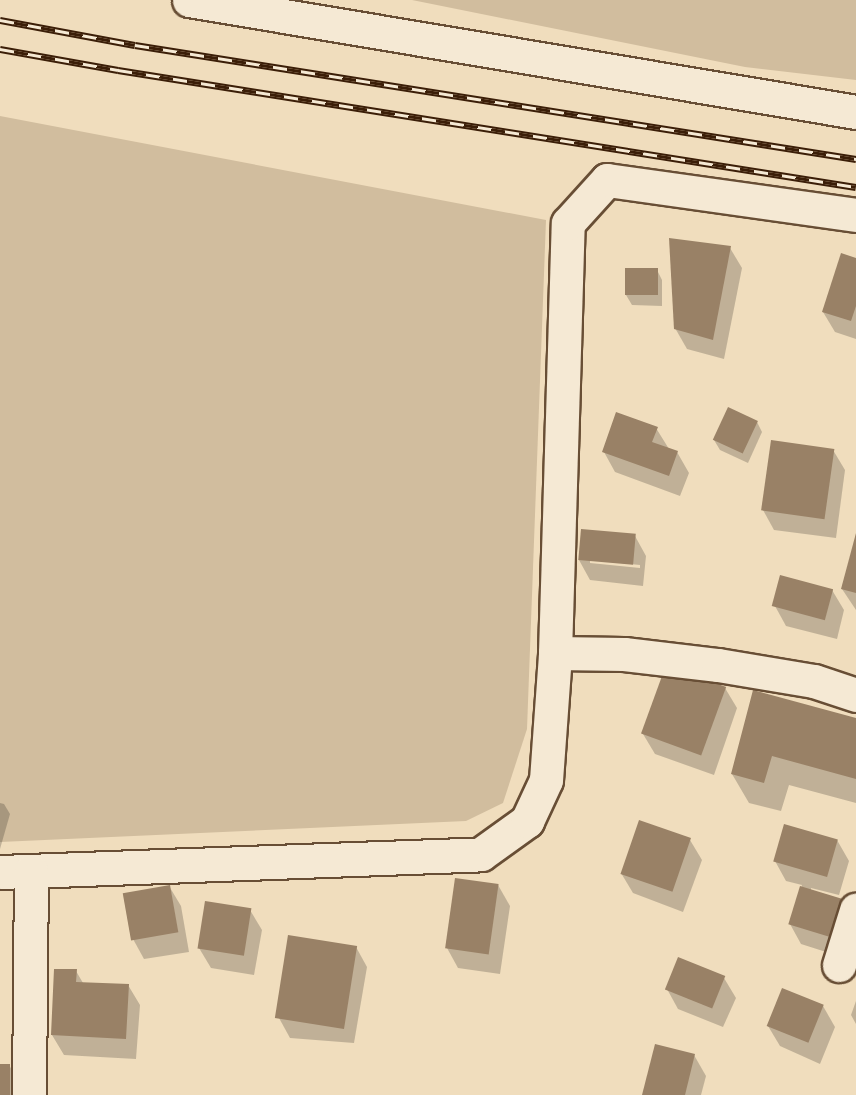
<!DOCTYPE html>
<style>
body{margin:0}
#map{position:relative;width:856px;height:1095px;overflow:hidden;background:#f0ddbd;font-family:"IM FELL Double Pica",serif}
div>[style]{position:absolute}
[style*='--x']{left:calc(var(--x)*1px);top:calc(var(--y)*1px);width:calc(var(--w)*1px);rotate:calc(var(--a)*1deg)}
.green>*{inset:0;background:#d1bd9e}
.shadow>*{inset:0;background:#0003}
.building>*{inset:0;background:#998166;transform-origin:0 0}
.roads{filter:drop-shadow(2px 0 #684e35) drop-shadow(-2px 0 #684e35) drop-shadow(0 2px #684e35) drop-shadow(0 -2px #684e35)}
.minor>*{height:33px;margin:-16.5px;padding:0 16.5px;transform-origin:16.5px;border-radius:16.5px;background:#f5e9d4}
.secondary>*{height:33px;margin:-16.5px;padding:0 16.5px;transform-origin:16.5px;border-radius:16.5px;background:#f5e9d4}
.rail>*{height:7px;margin-top:-3.5px;transform-origin:0;background:repeating-linear-gradient(90deg,#f5e9d4 0 14px,#3b1e08 0 28px);box-sizing:border-box;border-block:2px solid #3b1e08}
span{translate:-50% -50%;white-space:nowrap;text-align:center;line-height:1.15;-webkit-text-stroke:4.5px #f5e9d4;paint-order:stroke}
</style>
<div id="map">
<div class="green">
<i style="clip-path:polygon(412px 0,856px 0,856px 80px,745px 67px)"></i>
<i style="clip-path:polygon(0 116px,546px 220px,527px 729px,503px 803px,466px 821px,0 842px)"></i>
</div>
<div class="shadow">
<i style="clip-path:polygon(730px 248px,742px 268px,724px 359px,687px 349px,675px 328px)"></i>
<i style="clip-path:polygon(856px 260px,856px 339px,835px 332px,823px 312px)"></i>
<i style="clip-path:polygon(657px 270px,662px 280px,662px 306px,632px 305px,626px 295px)"></i>
<i style="clip-path:polygon(757px 422px,762px 432px,748px 463px,720px 450px,714px 440px)"></i>
<i style="clip-path:polygon(656px 428px,669px 449px,677px 452px,689px 473px,680px 496px,615px 472px,604px 452px)"></i>
<i style="clip-path:polygon(833px 450px,845px 470px,836px 538px,774px 530px,763px 510px)"></i>
<i style="clip-path:polygon(evenodd,635px 536px,646px 556px,643px 586px,590px 580px,579px 560px,635px 536px,590px 560px,640px 565px,640px 568px,590px 563px,590px 560px)"></i>
<i style="clip-path:polygon(856px 536px,856px 610px,842px 589px)"></i>
<i style="clip-path:polygon(832px 590px,844px 610px,837px 639px,786px 626px,775px 606px)"></i>
<i style="clip-path:polygon(725px 688px,737px 708px,714px 775px,655px 754px,643px 734px)"></i>
<i style="clip-path:polygon(754px 692px,856px 720px,856px 803px,789px 785px,781px 811px,749px 803px,732px 774px)"></i>
<i style="clip-path:polygon(0 803px,4px 804px,10px 814px,0 849px)"></i>
<i style="clip-path:polygon(690px 840px,702px 860px,683px 912px,633px 893px,621px 873px)"></i>
<i style="clip-path:polygon(837px 840px,849px 861px,839px 895px,811px 888px,811px 891px,845px 958px,801px 944px,790px 924px,802px 885px,786px 881px,775px 861px)"></i>
<i style="clip-path:polygon(498px 885px,510px 906px,500px 974px,458px 968px,447px 948px)"></i>
<i style="clip-path:polygon(169px 886px,181px 906px,189px 952px,144px 959px,133px 939px)"></i>
<i style="clip-path:polygon(250px 910px,262px 930px,254px 975px,211px 968px,199px 948px)"></i>
<i style="clip-path:polygon(356px 947px,367px 967px,354px 1043px,290px 1038px,279px 1018px)"></i>
<i style="clip-path:polygon(55px 970px,76px 971px,83px 983px,128px 985px,140px 1005px,136px 1059px,64px 1055px,52px 1035px)"></i>
<i style="clip-path:polygon(724px 978px,736px 998px,723px 1027px,678px 1009px,667px 989px)"></i>
<i style="clip-path:polygon(856px 1001px,856px 1024px,851px 1015px)"></i>
<i style="clip-path:polygon(823px 1006px,835px 1027px,820px 1064px,780px 1046px,768px 1026px)"></i>
<i style="clip-path:polygon(694px 1055px,706px 1076px,701px 1095px,644px 1095px)"></i>
<i style="clip-path:polygon(0 1065px,9px 1065px,15px 1075px,14px 1095px,0 1095px)"></i>
</div>
<div class="building">
<i style="clip-path:polygon(669px 238px,731px 246px,713px 340px,674px 329px)"></i>
<i style="clip-path:polygon(841px 253px,856px 258px,856px 306px,851px 321px,822px 312px)"></i>
<i style="left:625px;top:268px;width:33px;height:27px"></i>
<i style="left:728px;top:407px;width:33px;height:36px;rotate:25deg"></i>
<i style="clip-path:polygon(616px 412px,658px 427px,652px 442px,678px 451px,669px 476px,602px 452px)"></i>
<i style="left:771px;top:440px;width:64px;height:71px;rotate:8deg"></i>
<i style="left:581px;top:529px;width:55px;height:31px;rotate:5deg"></i>
<i style="clip-path:polygon(856px 533px,856px 593px,841px 589px)"></i>
<i style="left:780px;top:575px;width:55px;height:32px;rotate:15deg"></i>
<i style="left:666px;top:665px;width:64px;height:73px;rotate:20deg"></i>
<i style="clip-path:polygon(753px 690px,856px 718px,856px 779px,772px 756px,764px 783px,731px 774px)"></i>
<i style="left:639px;top:820px;width:55px;height:57px;rotate:19deg"></i>
<i style="left:784px;top:824px;width:56px;height:39px;rotate:16deg"></i>
<i style="left:455px;top:878px;width:44px;height:71px;rotate:8deg"></i>
<i style="left:170px;top:885px;width:48px;height:48px;rotate:80deg"></i>
<i style="left:800px;top:886px;width:48px;height:40px;rotate:17deg"></i>
<i style="left:205px;top:901px;width:47px;height:48px;rotate:9deg"></i>
<i style="left:288px;top:935px;width:70px;height:84px;rotate:9deg"></i>
<i style="left:678px;top:957px;width:51px;height:35px;rotate:22deg"></i>
<i style="clip-path:polygon(54px 969px,77px 969px,76px 982px,129px 984px,126px 1039px,51px 1035px)"></i>
<i style="left:782px;top:988px;width:45px;height:41px;rotate:22deg"></i>
<i style="clip-path:polygon(655px 1044px,695px 1054px,685px 1095px,642px 1095px)"></i>
<i style="left:0;top:1064px;width:10px;height:31px"></i>
</div>
<div class="roads">
<div class="minor">
<i style="--x:555;--y:653;--w:430;--a:-88.3"></i>
<i style="--x:568;--y:223;--w:58;--a:-47.8"></i>
<i style="--x:607;--y:180;--w:251;--a:8"></i>
<i style="--x:0;--y:872;--w:481;--a:-2.1"></i>
<i style="--x:481;--y:854;--w:57;--a:-35.7"></i>
<i style="--x:527;--y:821;--w:45;--a:-65.1"></i>
<i style="--x:546;--y:780;--w:127;--a:-85.9"></i>
<i style="--x:555;--y:653;--w:69;--a:0.8"></i>
<i style="--x:624;--y:654;--w:95;--a:6.7"></i>
<i style="--x:718;--y:665;--w:97;--a:9.5"></i>
<i style="--x:814;--y:681;--w:44;--a:18.4"></i>
<i style="--x:839;--y:965;--w:58;--a:-72.8"></i>
<i style="--x:29;--y:1095;--w:224;--a:-89.5"></i>
</div>
<div class="secondary">
<i style="--x:189;--y:0;--w:676;--a:9.53"></i>
</div>
</div>
<div class="rail">
<i style="--x:0;--y:20;--w:137;--a:10.5"></i>
<i style="--x:135;--y:45;--w:730;--a:8.98"></i>
<i style="--x:0;--y:49;--w:120;--a:10.1"></i>
<i style="--x:118;--y:70;--w:747;--a:9.01"></i>
</div>
</div>
